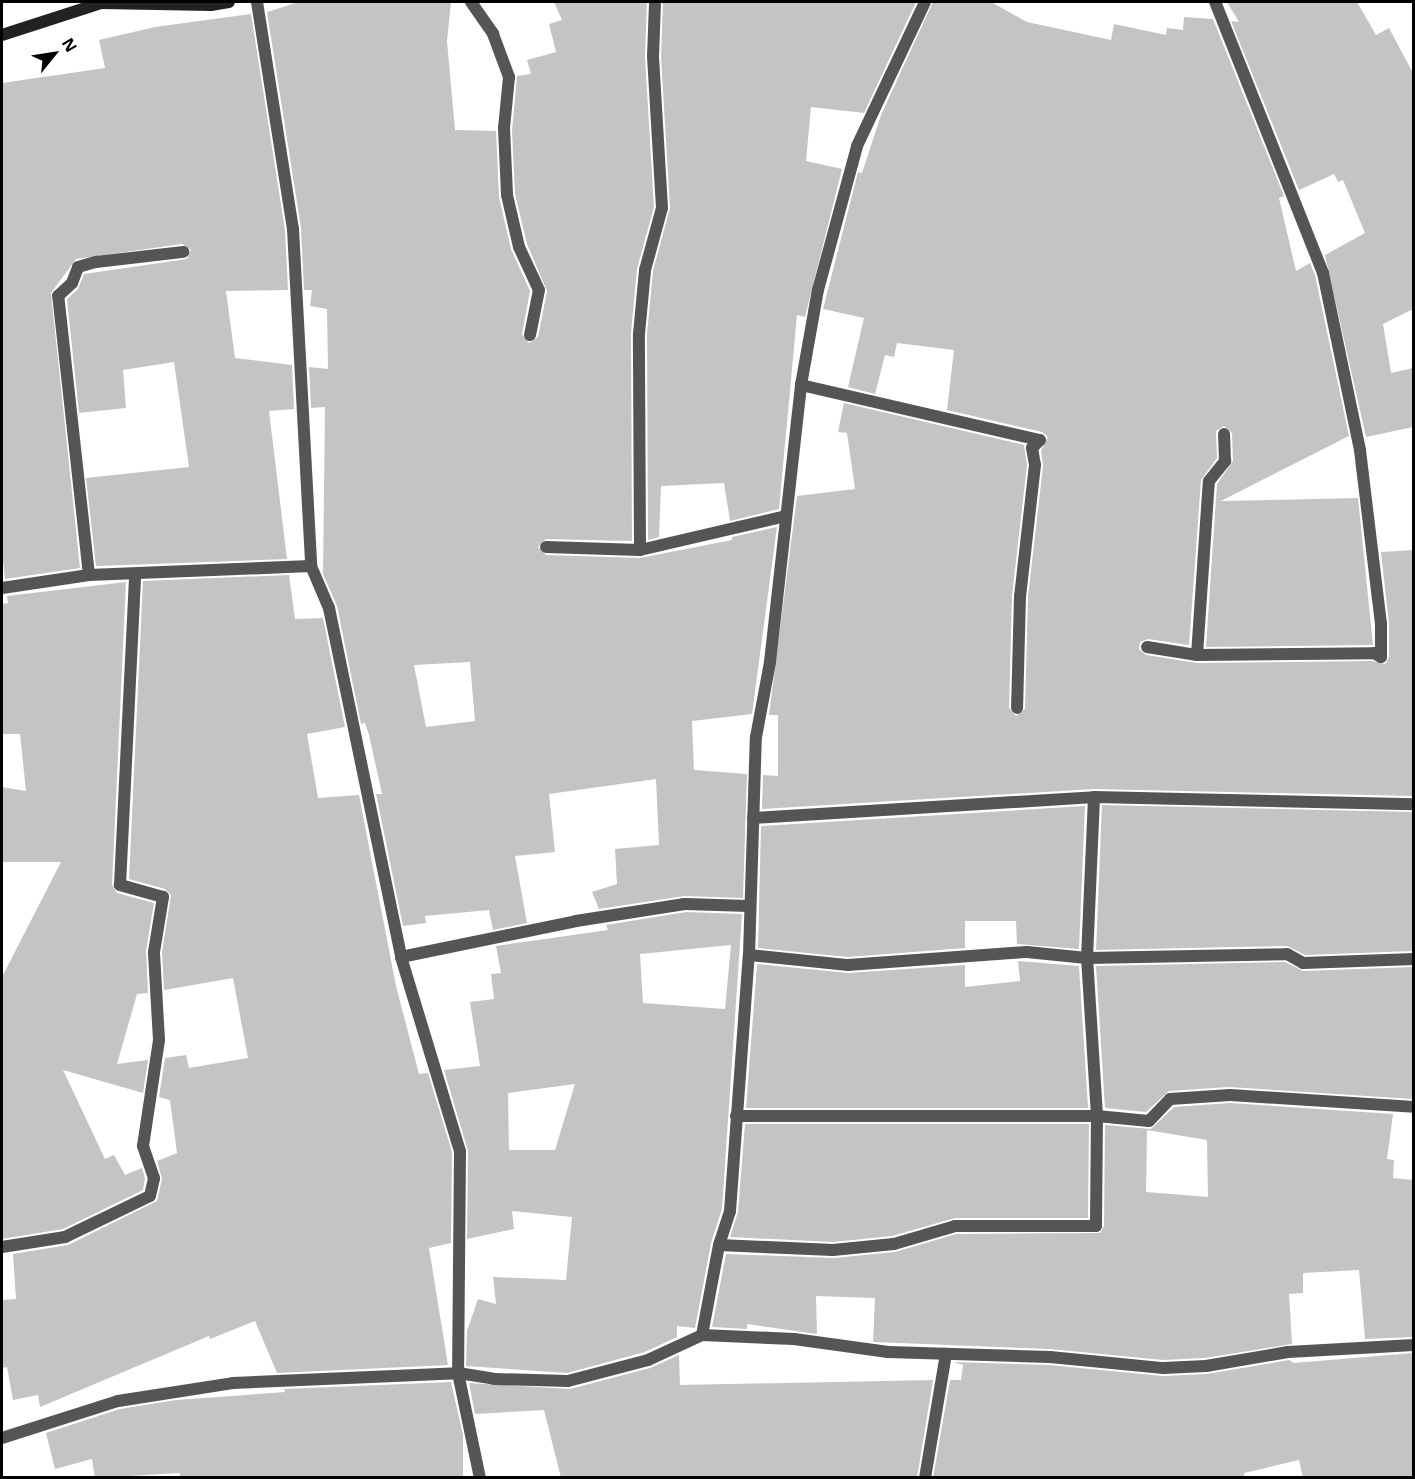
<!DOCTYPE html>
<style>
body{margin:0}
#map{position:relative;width:1415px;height:1479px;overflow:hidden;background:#fff;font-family:"Open Sans",sans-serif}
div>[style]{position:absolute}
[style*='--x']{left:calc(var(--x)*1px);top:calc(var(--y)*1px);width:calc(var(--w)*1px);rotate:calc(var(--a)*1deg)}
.building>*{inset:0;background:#c4c4c4}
.street>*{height:12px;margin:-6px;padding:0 6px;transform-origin:6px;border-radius:6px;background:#555}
.secondary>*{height:12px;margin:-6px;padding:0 6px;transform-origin:6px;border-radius:6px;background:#222}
span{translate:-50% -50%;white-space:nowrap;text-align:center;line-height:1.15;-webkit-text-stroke:5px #fff;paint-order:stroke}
.frame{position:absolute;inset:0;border:3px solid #000;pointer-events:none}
.north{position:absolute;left:24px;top:24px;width:60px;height:60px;-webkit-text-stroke:4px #fff;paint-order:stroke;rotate:60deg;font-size:16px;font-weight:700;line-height:24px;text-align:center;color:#000}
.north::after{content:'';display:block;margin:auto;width:21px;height:27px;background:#000;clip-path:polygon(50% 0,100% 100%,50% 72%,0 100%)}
</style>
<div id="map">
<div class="building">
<i style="clip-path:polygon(evenodd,299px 2px,451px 2px,447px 41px,455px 130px,496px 131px,499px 197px,511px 249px,530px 291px,522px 334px,529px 343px,538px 337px,547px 291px,527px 244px,515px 194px,512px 131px,517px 76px,531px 74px,527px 60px,556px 52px,549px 24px,562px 20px,554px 2px,647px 2px,645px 57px,654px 207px,637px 269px,631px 333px,632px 541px,546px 539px,538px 547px,546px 555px,640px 558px,732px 540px,732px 537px,777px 527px,752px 714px,692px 721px,694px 770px,747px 774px,743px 898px,684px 896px,599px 909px,592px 892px,617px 884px,615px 849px,659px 845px,656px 779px,549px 794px,555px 852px,515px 856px,527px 923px,493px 930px,489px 910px,425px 916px,426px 923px,403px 926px,376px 794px,382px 794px,369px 735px,365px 723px,361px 724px,337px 606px,323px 574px,325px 407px,311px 408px,309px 367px,328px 369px,327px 309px,310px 306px,312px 290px,304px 290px,301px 228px,267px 12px,299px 2px,470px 662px,475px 721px,426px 727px,414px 665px,470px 662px)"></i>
<i style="clip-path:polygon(663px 2px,916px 2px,864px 113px,811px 107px,806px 161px,842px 169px,805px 317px,797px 315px,779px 509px,730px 521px,724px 483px,661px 486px,659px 537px,648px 540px,647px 334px,653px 271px,670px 208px,661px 57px)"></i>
<i style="clip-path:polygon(933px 2px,991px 2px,1027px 22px,1111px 40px,1114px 24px,1166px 35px,1167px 28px,1183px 30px,1184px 17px,1213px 19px,1284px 196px,1279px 198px,1296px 271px,1310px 263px,1315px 275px,1349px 436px,1221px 501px,1358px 498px,1373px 645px,1206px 647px,1217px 484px,1233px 461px,1232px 433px,1224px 426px,1216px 431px,1217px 458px,1201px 480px,1189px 645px,1148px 639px,1140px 642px,1139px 649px,1146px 655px,1197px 663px,1372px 661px,1385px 664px,1389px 657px,1389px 624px,1381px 552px,1413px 550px,1413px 796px,1094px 789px,762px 809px,763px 775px,778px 776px,778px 715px,769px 715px,797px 496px,855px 489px,847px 433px,838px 432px,844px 403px,1024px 445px,1027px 465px,1012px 596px,1009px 708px,1016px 716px,1025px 709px,1028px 597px,1043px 466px,1041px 451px,1048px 437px,1042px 432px,947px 410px,954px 350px,897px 343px,894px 357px,885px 355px,875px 394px,848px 387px,864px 318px,823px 309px,858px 172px,862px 173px,881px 115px)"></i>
<i style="clip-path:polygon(1227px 2px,1357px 2px,1376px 35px,1389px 28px,1413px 73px,1413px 309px,1383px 324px,1391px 373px,1413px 368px,1413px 427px,1366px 437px,1325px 255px,1365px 233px,1343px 180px,1338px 182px,1334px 174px,1299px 190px,1231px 21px,1239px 22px)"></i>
<i style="clip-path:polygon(251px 14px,285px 230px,288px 290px,226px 291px,235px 358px,292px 365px,294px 409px,269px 411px,287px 559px,96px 566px,86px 478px,189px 467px,174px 362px,123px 370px,126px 408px,79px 413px,67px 299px,78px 289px,84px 274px,187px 259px,191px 250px,182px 244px,76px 259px,51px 293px,80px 568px,5px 579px,2px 551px,2px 83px,105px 68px,99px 40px,155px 27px)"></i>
<i style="clip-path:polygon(289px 575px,295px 619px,323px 618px,345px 727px,307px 734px,318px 798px,359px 795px,396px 986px,419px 1074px,428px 1073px,452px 1152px,451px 1243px,429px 1248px,448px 1365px,277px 1373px,255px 1321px,210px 1339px,209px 1336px,40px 1407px,38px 1395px,13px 1400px,7px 1367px,2px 1368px,2px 1300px,16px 1299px,13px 1254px,68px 1245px,157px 1201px,162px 1179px,157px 1161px,177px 1153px,170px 1100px,159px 1097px,165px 1058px,186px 1055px,189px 1068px,248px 1058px,233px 978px,164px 990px,162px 952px,171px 895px,165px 889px,129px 879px,143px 581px)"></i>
<i style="clip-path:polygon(126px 582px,112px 885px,117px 893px,154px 903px,146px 951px,148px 993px,137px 994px,117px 1064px,148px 1060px,143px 1093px,63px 1070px,105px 1159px,114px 1155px,125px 1175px,142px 1168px,145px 1178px,143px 1190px,63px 1229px,2px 1239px,2px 977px,61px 862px,2px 862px,2px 787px,26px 791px,20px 734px,2px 734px,2px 604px,8px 603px,7px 596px)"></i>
<i style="clip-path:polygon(1102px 805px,1413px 812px,1413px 951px,1305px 955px,1287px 946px,1096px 950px)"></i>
<i style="clip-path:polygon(1085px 806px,1079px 949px,1017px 944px,1016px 921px,965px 921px,965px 948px,848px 957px,758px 948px,761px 826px)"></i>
<i style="clip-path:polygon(evenodd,686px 912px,742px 914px,722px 1209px,711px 1243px,695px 1328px,677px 1326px,677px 1337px,645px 1352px,567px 1373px,466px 1366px,467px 1331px,478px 1299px,496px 1304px,493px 1277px,566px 1280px,572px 1217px,512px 1211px,514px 1229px,467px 1239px,468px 1151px,444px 1070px,480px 1066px,470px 1002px,494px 999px,491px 974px,501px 973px,496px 946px,608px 930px,606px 925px,686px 912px,731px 945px,725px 1009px,643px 1003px,640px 954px,731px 945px,686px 912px,575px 1084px,555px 1150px,509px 1150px,508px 1093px,575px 1084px)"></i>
<i style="clip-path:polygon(1018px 961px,1079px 966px,1088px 1108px,746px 1108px,757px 964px,848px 973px,965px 965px,965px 987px,1020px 981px)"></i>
<i style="clip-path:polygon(1285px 962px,1303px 971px,1413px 967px,1413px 1099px,1229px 1087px,1169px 1091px,1146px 1112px,1105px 1108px,1096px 966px)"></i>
<i style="clip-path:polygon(evenodd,1230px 1103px,1393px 1114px,1387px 1159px,1394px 1160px,1393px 1178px,1413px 1180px,1413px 1337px,1365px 1339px,1359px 1270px,1303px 1273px,1303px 1293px,1289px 1294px,1292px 1344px,1205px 1358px,1163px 1360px,1050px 1349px,873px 1342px,875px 1298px,816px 1296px,817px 1334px,747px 1324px,747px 1329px,712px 1327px,726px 1254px,834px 1258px,895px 1252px,956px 1234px,1100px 1233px,1104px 1226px,1105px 1125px,1151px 1129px,1174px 1107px,1230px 1103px,1147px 1130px,1207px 1140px,1208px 1197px,1146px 1192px,1147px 1130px)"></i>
<i style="clip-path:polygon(745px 1124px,1089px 1124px,1088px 1218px,955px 1218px,892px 1236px,833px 1242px,730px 1237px,738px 1212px)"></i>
<i style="clip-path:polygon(1413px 1353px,1413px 1478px,1303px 1478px,1299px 1460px,1244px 1473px,1244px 1478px,933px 1478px,950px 1380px,961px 1380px,963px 1365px,953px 1362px,1049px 1365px,1163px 1376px,1207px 1374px,1289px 1360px,1294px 1363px)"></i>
<i style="clip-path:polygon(679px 1355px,680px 1385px,933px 1380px,917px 1478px,561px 1478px,544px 1410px,475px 1414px,469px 1383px,570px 1389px,650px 1368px)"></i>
<i style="clip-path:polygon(451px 1382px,463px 1435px,463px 1478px,180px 1478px,180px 1473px,95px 1478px,92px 1459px,55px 1469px,46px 1433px,120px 1409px,176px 1400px,285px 1392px,284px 1389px)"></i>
</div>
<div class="street">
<i style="--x:257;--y:2;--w:230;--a:81"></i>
<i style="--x:293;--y:229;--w:337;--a:86.9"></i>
<i style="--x:311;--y:566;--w:46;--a:66.8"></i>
<i style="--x:329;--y:608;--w:356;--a:78.3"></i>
<i style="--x:401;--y:957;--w:179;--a:-11.6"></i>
<i style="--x:576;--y:921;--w:110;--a:-8.9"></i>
<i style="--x:685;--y:904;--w:64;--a:1.8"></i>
<i style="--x:471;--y:2;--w:39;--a:55"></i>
<i style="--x:493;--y:34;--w:46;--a:69.6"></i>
<i style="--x:509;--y:77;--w:51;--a:95.6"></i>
<i style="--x:504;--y:128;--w:67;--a:87.4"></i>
<i style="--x:507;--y:195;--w:53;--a:77"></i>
<i style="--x:519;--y:247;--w:47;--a:65.1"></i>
<i style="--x:539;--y:290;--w:46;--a:101.3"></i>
<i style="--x:801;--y:385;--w:245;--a:13"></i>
<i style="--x:1040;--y:440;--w:11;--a:135"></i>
<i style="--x:1032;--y:448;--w:17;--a:80"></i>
<i style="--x:1035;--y:465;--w:132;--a:96.5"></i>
<i style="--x:1020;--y:596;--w:112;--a:91.5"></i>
<i style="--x:546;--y:547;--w:94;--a:1.8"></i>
<i style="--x:640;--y:550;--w:150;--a:-13.1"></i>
<i style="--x:640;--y:550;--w:216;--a:-90.3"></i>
<i style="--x:639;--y:334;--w:64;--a:-84.6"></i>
<i style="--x:645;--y:270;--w:64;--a:-74.7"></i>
<i style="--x:662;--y:208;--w:151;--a:-93.4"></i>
<i style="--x:653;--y:57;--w:55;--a:-87.9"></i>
<i style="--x:89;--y:575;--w:281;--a:-96.3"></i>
<i style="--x:58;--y:296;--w:19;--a:-43"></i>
<i style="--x:72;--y:283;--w:17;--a:-69"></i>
<i style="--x:78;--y:267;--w:19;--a:-16"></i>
<i style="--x:96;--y:262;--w:88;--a:-6.6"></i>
<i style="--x:2;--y:588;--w:88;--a:-8.5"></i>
<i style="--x:89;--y:575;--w:222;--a:-2.3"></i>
<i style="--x:1147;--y:647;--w:51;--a:9.1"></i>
<i style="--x:1197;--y:655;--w:177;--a:-0.6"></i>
<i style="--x:1374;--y:653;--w:8;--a:30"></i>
<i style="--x:1381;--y:657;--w:33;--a:-90"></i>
<i style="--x:1381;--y:624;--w:175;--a:-96.9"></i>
<i style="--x:1360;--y:450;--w:181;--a:-101.8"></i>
<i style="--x:1323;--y:273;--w:292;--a:-111.7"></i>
<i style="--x:1197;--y:655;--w:174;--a:-86.1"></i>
<i style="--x:1209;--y:481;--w:26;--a:-51"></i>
<i style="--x:1225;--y:461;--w:27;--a:-92"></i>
<i style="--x:753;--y:818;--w:342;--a:-3.5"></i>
<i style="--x:1094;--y:797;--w:320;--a:1.3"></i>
<i style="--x:749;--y:955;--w:100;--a:5.8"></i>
<i style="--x:848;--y:965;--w:179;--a:-4.2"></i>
<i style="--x:1027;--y:952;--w:60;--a:5.7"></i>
<i style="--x:1087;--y:958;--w:200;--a:-1.1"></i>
<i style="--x:1287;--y:954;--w:18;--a:29"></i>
<i style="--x:1303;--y:963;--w:111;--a:-2.1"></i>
<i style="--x:401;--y:957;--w:203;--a:73.1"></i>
<i style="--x:460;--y:1151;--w:222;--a:90.5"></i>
<i style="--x:458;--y:1373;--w:107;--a:78.2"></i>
<i style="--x:736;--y:1116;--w:361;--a:0"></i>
<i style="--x:1097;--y:1116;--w:52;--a:5.5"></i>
<i style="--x:1149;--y:1121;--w:30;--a:-46"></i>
<i style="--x:1170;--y:1099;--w:60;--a:-3.8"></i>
<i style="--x:1230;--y:1095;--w:184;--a:3.7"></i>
<i style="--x:719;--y:1245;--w:114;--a:2.5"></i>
<i style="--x:833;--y:1250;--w:61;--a:-5.6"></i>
<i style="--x:894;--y:1244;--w:64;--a:-16.4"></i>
<i style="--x:955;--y:1226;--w:141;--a:0"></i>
<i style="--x:1096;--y:1226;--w:110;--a:-89.5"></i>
<i style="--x:1097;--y:1116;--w:158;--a:-93.6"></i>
<i style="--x:1087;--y:958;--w:161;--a:-87.5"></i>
<i style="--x:2;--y:1247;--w:64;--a:-9"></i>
<i style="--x:65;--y:1237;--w:94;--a:-25.8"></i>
<i style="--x:150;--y:1196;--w:18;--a:-77"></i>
<i style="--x:154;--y:1178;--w:34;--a:-109"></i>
<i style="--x:143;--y:1146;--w:107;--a:-81.4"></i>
<i style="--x:159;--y:1040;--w:88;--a:-93.3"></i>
<i style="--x:154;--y:952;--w:56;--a:-80.7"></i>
<i style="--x:163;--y:897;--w:45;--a:-164.4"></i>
<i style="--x:120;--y:885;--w:310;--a:-87.2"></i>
<i style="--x:702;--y:1335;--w:92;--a:2.5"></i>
<i style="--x:794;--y:1339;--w:95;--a:7.9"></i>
<i style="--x:888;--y:1352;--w:162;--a:1.8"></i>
<i style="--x:1050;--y:1357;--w:114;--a:5.6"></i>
<i style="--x:1163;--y:1368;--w:43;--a:-2.7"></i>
<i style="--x:1206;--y:1366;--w:83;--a:-9.7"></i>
<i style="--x:1288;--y:1352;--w:126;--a:-3.2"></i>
<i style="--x:2;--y:1438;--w:122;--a:-17.7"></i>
<i style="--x:118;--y:1401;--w:116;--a:-8.9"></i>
<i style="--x:233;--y:1383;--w:225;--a:-2.5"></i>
<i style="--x:458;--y:1373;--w:36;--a:9"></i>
<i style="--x:494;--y:1379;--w:74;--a:1.5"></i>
<i style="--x:568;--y:1381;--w:83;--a:-14.7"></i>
<i style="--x:648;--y:1360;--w:60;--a:-24.8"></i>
<i style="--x:702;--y:1335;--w:92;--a:-79.3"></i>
<i style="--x:719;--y:1245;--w:36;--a:-72"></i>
<i style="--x:730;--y:1211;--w:257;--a:-85.8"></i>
<i style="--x:749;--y:955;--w:218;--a:-88.2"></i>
<i style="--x:756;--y:737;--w:76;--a:-79.4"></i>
<i style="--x:770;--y:662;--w:279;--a:-83.6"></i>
<i style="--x:801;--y:385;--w:97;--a:-79.9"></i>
<i style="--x:818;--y:290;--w:149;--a:-74.8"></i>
<i style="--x:857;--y:146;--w:159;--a:-64.7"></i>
<i style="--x:925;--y:1478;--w:126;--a:-80.4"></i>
</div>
<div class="secondary">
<i style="--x:2;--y:35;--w:104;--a:-17.9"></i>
<i style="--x:101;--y:3;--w:110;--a:1"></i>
<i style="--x:211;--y:5;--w:18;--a:-9"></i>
</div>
<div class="frame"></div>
<div class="north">N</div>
</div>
